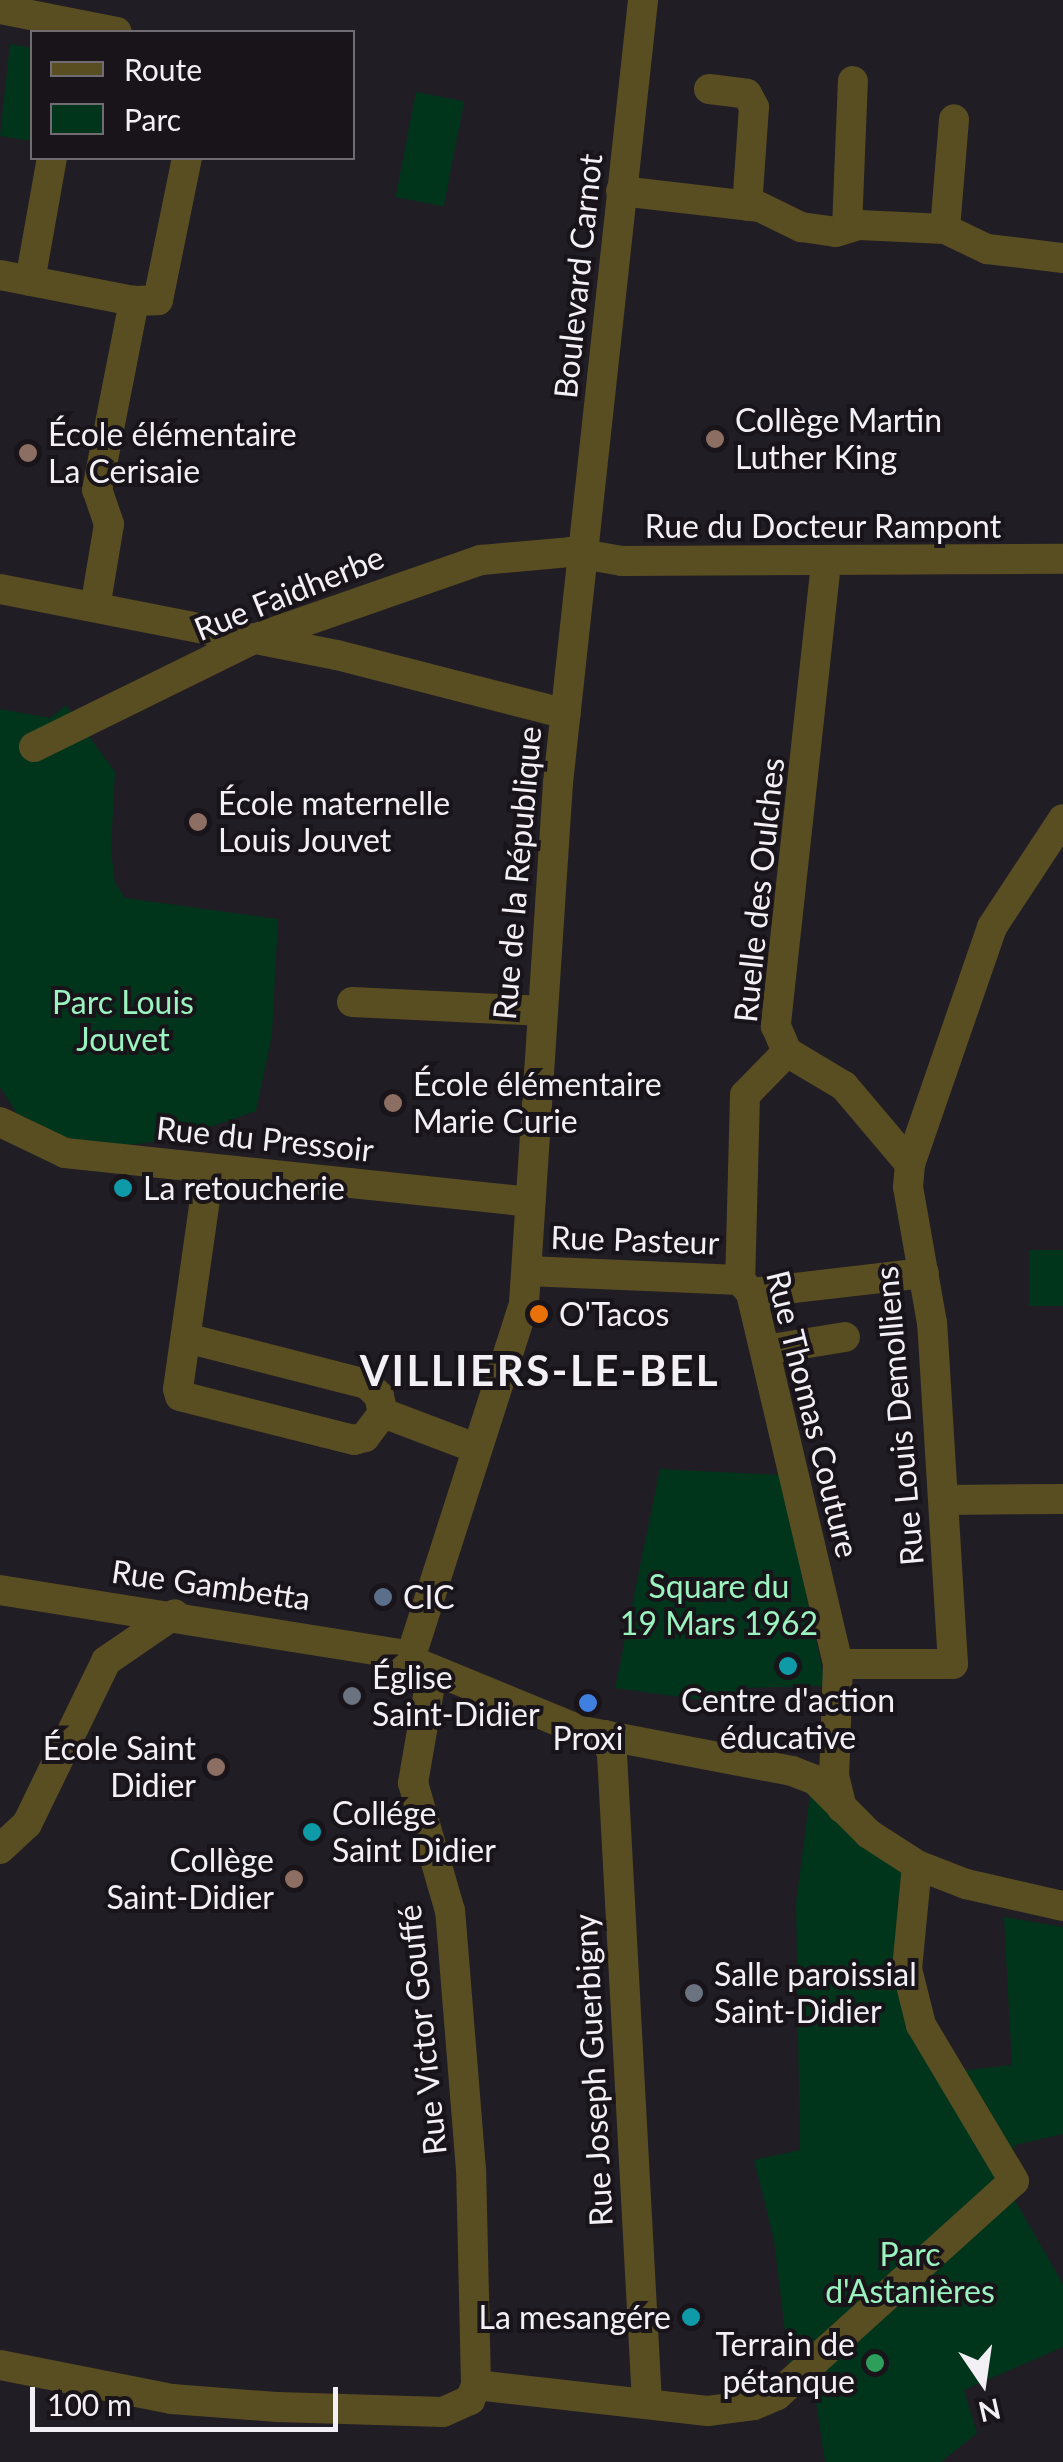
<!DOCTYPE html>
<meta charset="utf-8">
<style>
body{margin:0}
#map{position:relative;width:1063px;height:2462px;overflow:hidden;background:#211d24;font-family:Lato,sans-serif}
div>[style]{position:absolute}
[style*='--x']{left:calc(var(--x)*1px);top:calc(var(--y)*1px);width:calc(var(--w)*1px);rotate:calc(var(--a)*1deg)}
.green>*{inset:0;background:#00351c;transform-origin:0 0}
.minor>*{height:30px;margin:-15px;padding:0 15px;transform-origin:15px;border-radius:15px;background:#594d22}
.dots>*{width:28px;height:28px;translate:-50% -50%;box-sizing:border-box;border:5px solid #18141a;border-radius:50%}
span{translate:-50% -50%;white-space:nowrap;text-align:center;line-height:1.15;-webkit-text-stroke:8px #18141a;paint-order:stroke}
.street-label{font-size:32px;color:#f3f0f5}
.poi-label{font-size:32px;color:#f3f0f5}
.left{translate:0 -50%;text-align:left}
.right{translate:-100% -50%;text-align:right}
.park-label{font-size:32px;color:#9bf3c0}
.district-label{font-size:42px;color:#f3f0f5;font-weight:700;letter-spacing:2.5px}
.legend{position:absolute;left:30px;top:30px;width:325px;height:130px;box-sizing:border-box;background:#18141a;border:2px solid #706c72;margin:0;padding:12px 18px;list-style:none;font-size:30px;color:#f3f0f5}
.legend li{display:flex;align-items:center;gap:20px;height:50px}
.legend b{width:50px;border:2px solid #706c72}
.north{position:absolute;left:933px;top:2332px;width:100px;height:100px;-webkit-text-stroke:8px #18141a;paint-order:stroke;rotate:167deg;font-size:28px;font-weight:700;line-height:40px;text-align:center;color:#f3f0f5}
.north::after{content:'';display:block;margin:auto;width:35px;height:45px;background:#f3f0f5;clip-path:polygon(50% 0,100% 100%,50% 72%,0 100%)}
.scale{position:absolute;left:30px;top:2387px;width:308px;height:45px;box-sizing:border-box;border:5px solid #f3f0f5;border-top:0;padding-left:12px;font-size:30px;line-height:35px;white-space:nowrap;color:#f3f0f5;-webkit-text-stroke:8px #18141a;paint-order:stroke}
</style>
<div id="map">
<div class="green">
<i style="clip-path:polygon(10px 44px,32px 48px,32px 141px,0 136px)"></i>
<i style="left:416px;top:92px;width:49px;height:107px;rotate:11deg"></i>
<i style="clip-path:polygon(66px 705px,115px 772px,111px 850px,115px 883px,125px 898px,278px 919px,272px 1035px,256px 1111px,175px 1139px,65px 1153px,34px 1140px,0 1087px,0 709px,50px 718px)"></i>
<i style="left:1029px;top:1250px;width:34px;height:56px"></i>
<i style="clip-path:polygon(660px 1469px,780px 1475px,826px 1686px,745px 1688px,746px 1706px,615px 1688px)"></i>
<i style="clip-path:polygon(811px 1787px,903px 1865px,897px 1909px,906px 2010px,940px 2073px,1012px 2065px,1004px 1917px,1063px 1927px,1063px 2134px,1015px 2145px,1005px 2183px,1063px 2284px,1063px 2347px,964px 2390px,977px 2433px,941px 2462px,825px 2462px,811px 2370px,790px 2372px,774px 2240px,754px 2160px,800px 2150px,796px 1903px)"></i>
</div>
<div class="minor">
<i style="--x:0;--y:9;--w:119;--a:11.1"></i>
<i style="--x:709;--y:89;--w:38;--a:7"></i>
<i style="--x:747;--y:94;--w:15;--a:62"></i>
<i style="--x:754;--y:107;--w:99;--a:94"></i>
<i style="--x:621;--y:191;--w:140;--a:6.6"></i>
<i style="--x:760;--y:207;--w:46;--a:26"></i>
<i style="--x:801;--y:227;--w:35;--a:8"></i>
<i style="--x:836;--y:232;--w:24;--a:-17"></i>
<i style="--x:859;--y:225;--w:86;--a:2.7"></i>
<i style="--x:945;--y:229;--w:47;--a:25.5"></i>
<i style="--x:987;--y:249;--w:77;--a:6.8"></i>
<i style="--x:847;--y:228;--w:147;--a:-87.7"></i>
<i style="--x:945;--y:229;--w:110;--a:-85.3"></i>
<i style="--x:0;--y:275;--w:136;--a:11"></i>
<i style="--x:30;--y:281;--w:125;--a:-79.9"></i>
<i style="--x:826;--y:563;--w:466;--a:96.2"></i>
<i style="--x:776;--y:1026;--w:28;--a:67"></i>
<i style="--x:787;--y:1052;--w:66;--a:30.8"></i>
<i style="--x:844;--y:1086;--w:102;--a:49.8"></i>
<i style="--x:0;--y:589;--w:343;--a:11.1"></i>
<i style="--x:337;--y:655;--w:236;--a:14.4"></i>
<i style="--x:97;--y:596;--w:73;--a:-80.5"></i>
<i style="--x:109;--y:524;--w:36;--a:-109"></i>
<i style="--x:97;--y:490;--w:193;--a:-78.9"></i>
<i style="--x:134;--y:301;--w:24;--a:-2"></i>
<i style="--x:158;--y:300;--w:145;--a:-78.5"></i>
<i style="--x:34;--y:747;--w:242;--a:-26.2"></i>
<i style="--x:251;--y:640;--w:244;--a:-19.2"></i>
<i style="--x:481;--y:560;--w:89;--a:-5.1"></i>
<i style="--x:570;--y:552;--w:53;--a:9.8"></i>
<i style="--x:622;--y:561;--w:441;--a:-0.3"></i>
<i style="--x:352;--y:1002;--w:188;--a:2.7"></i>
<i style="--x:787;--y:1052;--w:60;--a:134.3"></i>
<i style="--x:745;--y:1095;--w:185;--a:91.5"></i>
<i style="--x:740;--y:1280;--w:17;--a:50"></i>
<i style="--x:751;--y:1293;--w:381;--a:76.8"></i>
<i style="--x:838;--y:1664;--w:112;--a:92"></i>
<i style="--x:834;--y:1776;--w:33;--a:76"></i>
<i style="--x:0;--y:1122;--w:72;--a:25.5"></i>
<i style="--x:65;--y:1153;--w:468;--a:6"></i>
<i style="--x:527;--y:1271;--w:213;--a:2.4"></i>
<i style="--x:751;--y:1293;--w:174;--a:-6.6"></i>
<i style="--x:186;--y:1338;--w:187;--a:14.3"></i>
<i style="--x:367;--y:1384;--w:17;--a:45"></i>
<i style="--x:379;--y:1396;--w:17;--a:77"></i>
<i style="--x:383;--y:1413;--w:30;--a:127"></i>
<i style="--x:365;--y:1437;--w:11;--a:165"></i>
<i style="--x:354;--y:1440;--w:179;--a:-165.8"></i>
<i style="--x:180;--y:1396;--w:7;--a:-106"></i>
<i style="--x:178;--y:1389;--w:221;--a:-81.9"></i>
<i style="--x:765;--y:1350;--w:81;--a:-9.2"></i>
<i style="--x:383;--y:1413;--w:98;--a:20.8"></i>
<i style="--x:944;--y:1500;--w:119;--a:-0.5"></i>
<i style="--x:0;--y:1590;--w:416;--a:9.1"></i>
<i style="--x:411;--y:1656;--w:371;--a:-72.2"></i>
<i style="--x:524;--y:1303;--w:521;--a:-86.26"></i>
<i style="--x:558;--y:783;--w:788;--a:-83.8"></i>
<i style="--x:419;--y:1664;--w:176;--a:22.3"></i>
<i style="--x:582;--y:1731;--w:214;--a:10.8"></i>
<i style="--x:792;--y:1771;--w:25;--a:21"></i>
<i style="--x:815;--y:1780;--w:76;--a:45"></i>
<i style="--x:869;--y:1834;--w:57;--a:32.9"></i>
<i style="--x:917;--y:1865;--w:53;--a:21.2"></i>
<i style="--x:966;--y:1884;--w:99;--a:12.8"></i>
<i style="--x:838;--y:1664;--w:115;--a:0"></i>
<i style="--x:953;--y:1664;--w:342;--a:-93.5"></i>
<i style="--x:932;--y:1323;--w:138;--a:-100"></i>
<i style="--x:908;--y:1187;--w:23;--a:-85"></i>
<i style="--x:910;--y:1164;--w:251;--a:-70.9"></i>
<i style="--x:992;--y:927;--w:129;--a:-56.7"></i>
<i style="--x:605;--y:1735;--w:20;--a:70"></i>
<i style="--x:612;--y:1754;--w:649;--a:86.91"></i>
<i style="--x:0;--y:1849;--w:37;--a:-43"></i>
<i style="--x:27;--y:1824;--w:181;--a:-64.1"></i>
<i style="--x:106;--y:1661;--w:83;--a:-34.3"></i>
<i style="--x:0;--y:2365;--w:175;--a:11.2"></i>
<i style="--x:172;--y:2399;--w:105;--a:4.4"></i>
<i style="--x:277;--y:2407;--w:166;--a:1.7"></i>
<i style="--x:443;--y:2412;--w:30;--a:-24"></i>
<i style="--x:470;--y:2400;--w:16;--a:-68"></i>
<i style="--x:476;--y:2385;--w:215;--a:-91.3"></i>
<i style="--x:471;--y:2170;--w:260;--a:-94.6"></i>
<i style="--x:450;--y:1911;--w:133;--a:-106.1"></i>
<i style="--x:413;--y:1783;--w:112;--a:-80.2"></i>
<i style="--x:476;--y:2385;--w:233;--a:6.4"></i>
<i style="--x:708;--y:2411;--w:46;--a:-7.4"></i>
<i style="--x:754;--y:2405;--w:25;--a:-23"></i>
<i style="--x:777;--y:2395;--w:319;--a:-42.1"></i>
<i style="--x:1014;--y:2181;--w:182;--a:-120.8"></i>
<i style="--x:921;--y:2025;--w:58;--a:-104"></i>
<i style="--x:907;--y:1969;--w:104;--a:-84.5"></i>
</div>
<div class="dots">
<i style="left:715px;top:439px;background:#8d6e63"></i>
<i style="left:28px;top:453px;background:#8d6e63"></i>
<i style="left:198px;top:822px;background:#8d6e63"></i>
<i style="left:393px;top:1103px;background:#8d6e63"></i>
<i style="left:123px;top:1188px;background:#0f9aa8"></i>
<i style="left:539px;top:1314px;background:#e8710a"></i>
<i style="left:383px;top:1597px;background:#5c6f8a"></i>
<i style="left:788px;top:1666px;background:#0f9aa8"></i>
<i style="left:352px;top:1696px;background:#6b7280"></i>
<i style="left:588px;top:1703px;background:#3f7fe0"></i>
<i style="left:216px;top:1767px;background:#8d6e63"></i>
<i style="left:312px;top:1832px;background:#0f9aa8"></i>
<i style="left:294px;top:1879px;background:#8d6e63"></i>
<i style="left:694px;top:1993px;background:#6b7280"></i>
<i style="left:691px;top:2317px;background:#0f9aa8"></i>
<i style="left:875px;top:2363px;background:#2e9e5b"></i>
</div>
<div class="street-label">
<span style="left:578px;top:276px;rotate:-84deg">Boulevard Carnot</span>
<span style="left:823px;top:526px">Rue du Docteur Rampont</span>
<span style="left:289px;top:593px;rotate:-22deg">Rue Faidherbe</span>
<span style="left:517px;top:873px;rotate:-85deg">Rue de la République</span>
<span style="left:759px;top:890px;rotate:-84deg">Ruelle des Oulches</span>
<span style="left:265px;top:1139px;rotate:6deg">Rue du Pressoir</span>
<span style="left:635px;top:1240px;rotate:2deg">Rue Pasteur</span>
<span style="left:813px;top:1414px;rotate:76deg">Rue Thomas Couture</span>
<span style="left:899px;top:1416px;rotate:-95deg">Rue Louis Demolliens</span>
<span style="left:211px;top:1585px;rotate:8deg">Rue Gambetta</span>
<span style="left:422px;top:2030px;rotate:-96deg">Rue Victor Gouffé</span>
<span style="left:593px;top:2070px;rotate:-93deg">Rue Joseph Guerbigny</span>
</div>
<div class="poi-label">
<span class="left" style="left:735px;top:439px">Collège Martin<br>Luther King</span>
<span class="left" style="left:48px;top:453px">École élémentaire<br>La Cerisaie</span>
<span class="left" style="left:218px;top:822px">École maternelle<br>Louis Jouvet</span>
<span class="left" style="left:413px;top:1103px">École élémentaire<br>Marie Curie</span>
<span class="left" style="left:143px;top:1188px">La retoucherie</span>
<span class="left" style="left:559px;top:1314px">O'Tacos</span>
<span class="left" style="left:403px;top:1597px">CIC</span>
<span class="left" style="left:372px;top:1696px">Église<br>Saint-Didier</span>
<span style="left:788px;top:1719px">Centre d'action<br>éducative</span>
<span style="left:588px;top:1738px">Proxi</span>
<span class="right" style="left:196px;top:1767px">École Saint<br>Didier</span>
<span class="left" style="left:332px;top:1832px">Collége<br>Saint Didier</span>
<span class="right" style="left:274px;top:1879px">Collège<br>Saint-Didier</span>
<span class="left" style="left:714px;top:1993px">Salle paroissial<br>Saint-Didier</span>
<span class="right" style="left:671px;top:2317px">La mesangére</span>
<span class="right" style="left:855px;top:2363px">Terrain de<br>pétanque</span>
</div>
<div class="park-label">
<span style="left:123px;top:1021px">Parc Louis<br>Jouvet</span>
<span style="left:719px;top:1605px">Square du<br>19 Mars 1962</span>
<span style="left:910px;top:2273px">Parc<br>d'Astanières</span>
</div>
<div class="district-label">
<span style="left:540px;top:1370px">VILLIERS-LE-BEL</span>
</div>
<ul class="legend">
<li><b style="height:12px;background:#594d22"></b>Route</li>
<li><b style="height:28px;background:#00351c"></b>Parc</li>
</ul>
<div class="north">N</div>
<div class="scale">100 m</div>
</div>
